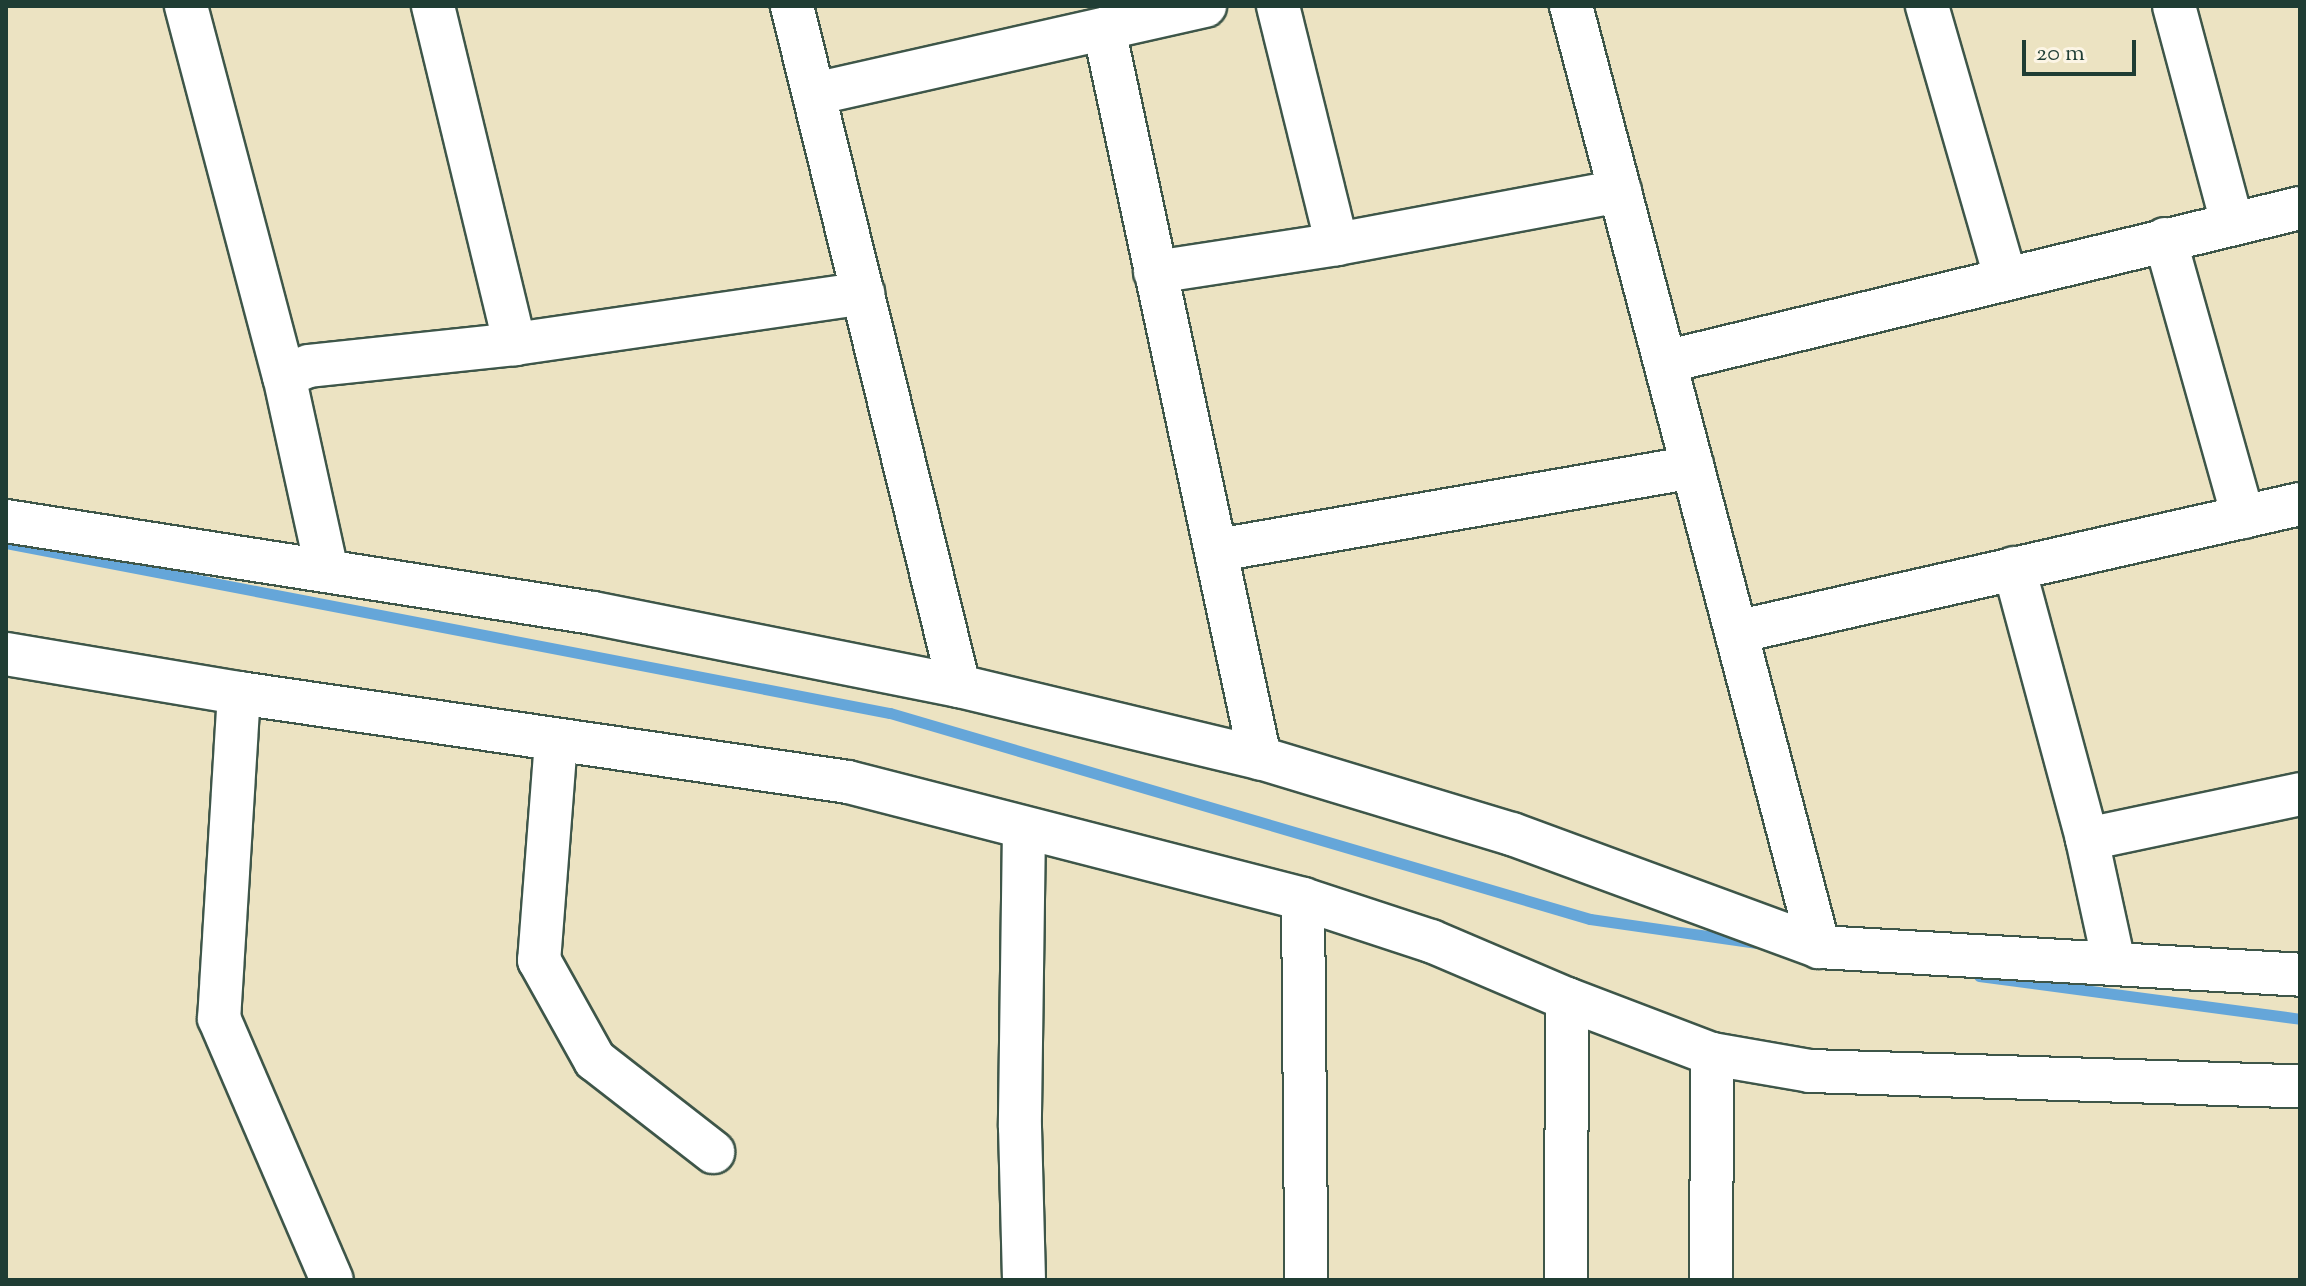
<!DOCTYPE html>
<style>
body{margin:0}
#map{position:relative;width:2306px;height:1286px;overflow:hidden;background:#ece3c2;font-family:"Sorts Mill Goudy",serif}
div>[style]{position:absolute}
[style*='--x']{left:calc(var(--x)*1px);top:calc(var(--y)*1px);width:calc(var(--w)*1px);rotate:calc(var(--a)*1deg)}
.stream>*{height:11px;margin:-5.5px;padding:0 5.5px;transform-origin:5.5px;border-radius:5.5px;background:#65a6d9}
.roads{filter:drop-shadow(2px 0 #3e5649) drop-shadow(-2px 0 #3e5649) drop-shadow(0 2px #3e5649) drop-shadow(0 -2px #3e5649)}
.minor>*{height:42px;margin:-21px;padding:0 21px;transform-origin:21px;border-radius:21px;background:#fff}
span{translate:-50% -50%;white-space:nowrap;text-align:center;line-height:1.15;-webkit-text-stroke:8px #fcf5e5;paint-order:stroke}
.frame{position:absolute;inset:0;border:8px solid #1f3d34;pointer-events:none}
.scale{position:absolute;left:2022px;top:40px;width:114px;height:36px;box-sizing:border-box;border:4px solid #1f3d34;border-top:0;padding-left:10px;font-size:24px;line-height:28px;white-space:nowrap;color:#1f3d34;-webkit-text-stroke:6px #fcf5e5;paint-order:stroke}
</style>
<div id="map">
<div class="stream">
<i style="--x:6;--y:543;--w:900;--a:10.89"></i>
<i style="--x:890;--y:713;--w:730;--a:16.4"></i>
<i style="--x:1590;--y:919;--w:169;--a:8.2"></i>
<i style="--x:1979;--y:976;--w:324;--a:7.6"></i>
</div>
<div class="roads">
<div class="minor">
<i style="--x:186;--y:6;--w:383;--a:75.2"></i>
<i style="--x:433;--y:6;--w:348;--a:76.4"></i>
<i style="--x:792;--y:6;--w:700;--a:76.2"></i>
<i style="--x:1278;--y:6;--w:245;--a:76.1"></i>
<i style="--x:1571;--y:6;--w:973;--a:75.24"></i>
<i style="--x:1927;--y:6;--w:284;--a:73.9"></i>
<i style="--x:2174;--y:6;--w:225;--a:75"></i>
<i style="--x:1104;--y:29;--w:746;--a:77.92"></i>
<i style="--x:814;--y:94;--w:401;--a:-12.7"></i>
<i style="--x:2165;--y:239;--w:289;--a:74.3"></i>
<i style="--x:1155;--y:272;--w:184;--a:-8.7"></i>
<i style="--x:1337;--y:244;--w:288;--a:-10.6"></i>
<i style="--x:1665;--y:362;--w:653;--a:-13.63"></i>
<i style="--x:6;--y:521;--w:594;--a:8.91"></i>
<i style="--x:593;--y:613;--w:373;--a:11.3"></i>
<i style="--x:959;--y:686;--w:309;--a:13.5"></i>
<i style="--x:1260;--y:758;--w:263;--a:16.8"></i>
<i style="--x:1512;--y:834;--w:327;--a:20.2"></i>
<i style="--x:1819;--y:947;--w:482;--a:3.3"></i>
<i style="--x:1218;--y:550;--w:482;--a:-9.9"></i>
<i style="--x:2014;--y:568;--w:281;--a:74.9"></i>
<i style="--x:2087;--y:839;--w:127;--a:77.7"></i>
<i style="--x:327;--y:571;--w:200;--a:-102.4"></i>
<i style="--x:284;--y:376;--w:27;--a:-22"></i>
<i style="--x:309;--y:366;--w:207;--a:-6.1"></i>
<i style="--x:515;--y:344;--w:352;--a:-8.3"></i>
<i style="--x:1736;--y:632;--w:578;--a:-12.79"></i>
<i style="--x:6;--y:654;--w:236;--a:9.5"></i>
<i style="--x:239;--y:693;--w:615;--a:8.31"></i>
<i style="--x:848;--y:782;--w:470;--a:14.4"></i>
<i style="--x:1303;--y:899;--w:135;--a:18.2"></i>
<i style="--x:1431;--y:941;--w:148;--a:23.1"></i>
<i style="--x:1567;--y:999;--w:155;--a:20.8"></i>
<i style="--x:1712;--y:1054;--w:99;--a:9.8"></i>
<i style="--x:1810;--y:1071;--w:490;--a:1.8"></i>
<i style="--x:239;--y:693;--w:326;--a:93.5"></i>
<i style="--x:219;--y:1018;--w:285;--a:66.7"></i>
<i style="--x:556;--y:741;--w:220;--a:94.4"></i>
<i style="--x:539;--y:960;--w:115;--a:60.8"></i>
<i style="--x:595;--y:1060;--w:150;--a:37.9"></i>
<i style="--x:1024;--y:828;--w:299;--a:90.8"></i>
<i style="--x:1020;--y:1127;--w:153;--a:88.5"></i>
<i style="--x:2087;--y:839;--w:218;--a:-11.9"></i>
<i style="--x:1303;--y:899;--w:381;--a:89.5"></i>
<i style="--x:1566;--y:1280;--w:281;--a:-89.8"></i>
<i style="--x:1711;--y:1280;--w:226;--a:-89.7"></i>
</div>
</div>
<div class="frame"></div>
<div class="scale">20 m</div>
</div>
